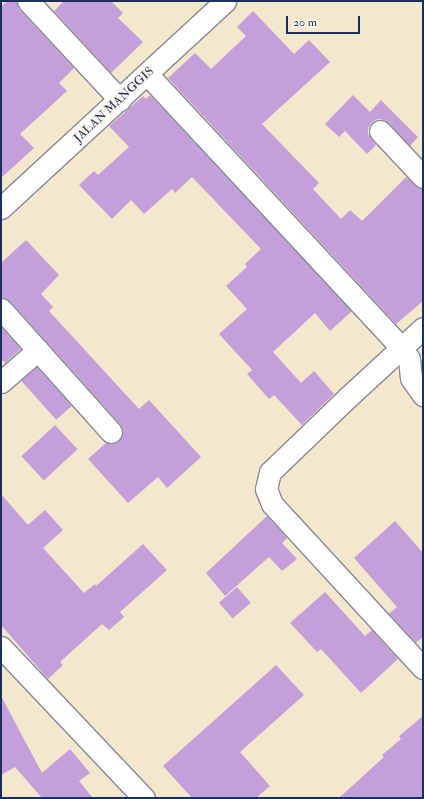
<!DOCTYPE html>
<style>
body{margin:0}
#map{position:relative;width:424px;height:799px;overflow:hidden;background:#f3e7cd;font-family:"IM FELL Double Pica",serif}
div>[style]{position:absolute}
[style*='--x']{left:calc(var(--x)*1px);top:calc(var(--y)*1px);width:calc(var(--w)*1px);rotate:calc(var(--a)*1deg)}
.building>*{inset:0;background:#c3a0d9;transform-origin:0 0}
.roads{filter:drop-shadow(1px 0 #878b96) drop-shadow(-1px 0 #878b96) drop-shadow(0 1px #878b96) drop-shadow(0 -1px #878b96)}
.street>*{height:21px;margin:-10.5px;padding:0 10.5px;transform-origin:10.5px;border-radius:10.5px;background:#fff}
span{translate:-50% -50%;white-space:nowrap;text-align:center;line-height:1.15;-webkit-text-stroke:4px #fbf7ec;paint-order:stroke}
.street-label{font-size:12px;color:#1b2f5e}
.frame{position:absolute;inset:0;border:2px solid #1b2f5e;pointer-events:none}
.scale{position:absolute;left:286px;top:16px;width:74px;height:18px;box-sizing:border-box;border:2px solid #1b2f5e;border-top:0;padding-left:5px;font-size:12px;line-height:14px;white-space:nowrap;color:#1b2f5e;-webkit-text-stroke:3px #fbf7ec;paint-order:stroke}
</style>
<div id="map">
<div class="building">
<i style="clip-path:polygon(7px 1px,16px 1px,19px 9px,74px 68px,59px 83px,67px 91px,20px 134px,34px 148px,1px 178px,1px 7px)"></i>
<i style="clip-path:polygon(64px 1px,111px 1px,123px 13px,118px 18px,143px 42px,111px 73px,54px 11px)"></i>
<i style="clip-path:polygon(253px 11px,294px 54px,309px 40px,330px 62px,262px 124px,319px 183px,313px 189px,341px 219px,350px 210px,362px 221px,406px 177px,415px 185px,423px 189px,423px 301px,396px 324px,168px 78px,195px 53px,211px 69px,246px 36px,237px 27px)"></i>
<i style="clip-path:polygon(150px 95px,352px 311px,330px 331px,315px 313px,273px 352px,301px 383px,314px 371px,334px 394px,302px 425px,274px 395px,269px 399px,247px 374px,252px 370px,219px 334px,247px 309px,226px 286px,247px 267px,245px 264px,261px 249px,192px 177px,175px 193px,172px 189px,144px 214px,131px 200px,112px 219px,79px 185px,94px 171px,98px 175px,129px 147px,109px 126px,143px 96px,146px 99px)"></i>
<i style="clip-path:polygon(353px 95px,370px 112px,381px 100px,418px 137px,410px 146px,389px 123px,384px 120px,378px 119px,372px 122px,368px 128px,368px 134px,376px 145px,367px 154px,345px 131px,339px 137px,325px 124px)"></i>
<i style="clip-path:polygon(26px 240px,59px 275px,41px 294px,53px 307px,49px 311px,139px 409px,149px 400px,201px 457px,167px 488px,158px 477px,128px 503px,88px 459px,106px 443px,113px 444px,119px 441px,122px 436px,123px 429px,120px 424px,10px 301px,1px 297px,1px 263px)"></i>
<i style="clip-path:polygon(1px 327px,21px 349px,5px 363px,1px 359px)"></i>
<i style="left:37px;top:367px;width:52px;height:21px;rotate:48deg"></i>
<i style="left:55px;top:425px;width:33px;height:46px;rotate:47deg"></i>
<i style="clip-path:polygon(1px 494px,28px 525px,45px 510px,63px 530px,43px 548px,84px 593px,95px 584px,96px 586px,143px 544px,167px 570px,120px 612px,124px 617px,109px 630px,102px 624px,60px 662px,63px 665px,48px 679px,1px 625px)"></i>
<i style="clip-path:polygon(267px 516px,287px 538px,282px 543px,297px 559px,282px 571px,269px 557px,225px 596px,206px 573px)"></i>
<i style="clip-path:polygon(395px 521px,423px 553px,423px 637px,416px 643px,389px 614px,397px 607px,354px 558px)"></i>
<i style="left:237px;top:587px;width:21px;height:24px;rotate:49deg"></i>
<i style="clip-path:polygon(325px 592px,365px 636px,372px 630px,398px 659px,361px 693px,321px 649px,317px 652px,290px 623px)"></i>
<i style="clip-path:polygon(276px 665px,304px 695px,240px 752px,270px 786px,256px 798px,192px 798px,163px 766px)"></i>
<i style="clip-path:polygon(1px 696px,42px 773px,70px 749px,90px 773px,79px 781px,93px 798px,42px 798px,15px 767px,1px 775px)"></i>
<i style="clip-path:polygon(423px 716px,423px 798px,339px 798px,384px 757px,382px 755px,401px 739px,399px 736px)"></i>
</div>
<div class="roads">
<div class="street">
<i style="--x:28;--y:1;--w:135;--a:47.1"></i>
<i style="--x:147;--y:74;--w:373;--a:47.1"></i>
<i style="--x:401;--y:347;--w:14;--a:56"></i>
<i style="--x:409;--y:359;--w:19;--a:84"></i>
<i style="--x:411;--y:378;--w:21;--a:55"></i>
<i style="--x:380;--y:131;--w:63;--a:46.9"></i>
<i style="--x:1;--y:208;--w:305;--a:-42.7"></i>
<i style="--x:1;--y:309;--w:165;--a:48.2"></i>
<i style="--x:423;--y:328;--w:103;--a:137.4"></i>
<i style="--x:347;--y:398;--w:107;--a:136.1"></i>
<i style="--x:270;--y:472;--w:17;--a:103"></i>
<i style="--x:266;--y:489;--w:16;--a:68"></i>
<i style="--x:272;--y:504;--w:223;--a:47.4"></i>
<i style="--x:1;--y:382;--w:49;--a:-40.9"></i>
<i style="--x:1;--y:647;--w:208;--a:46.6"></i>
</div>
</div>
<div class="street-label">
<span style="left:114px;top:105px;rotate:-43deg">JALAN MANGGIS</span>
</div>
<div class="frame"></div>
<div class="scale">20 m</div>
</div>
